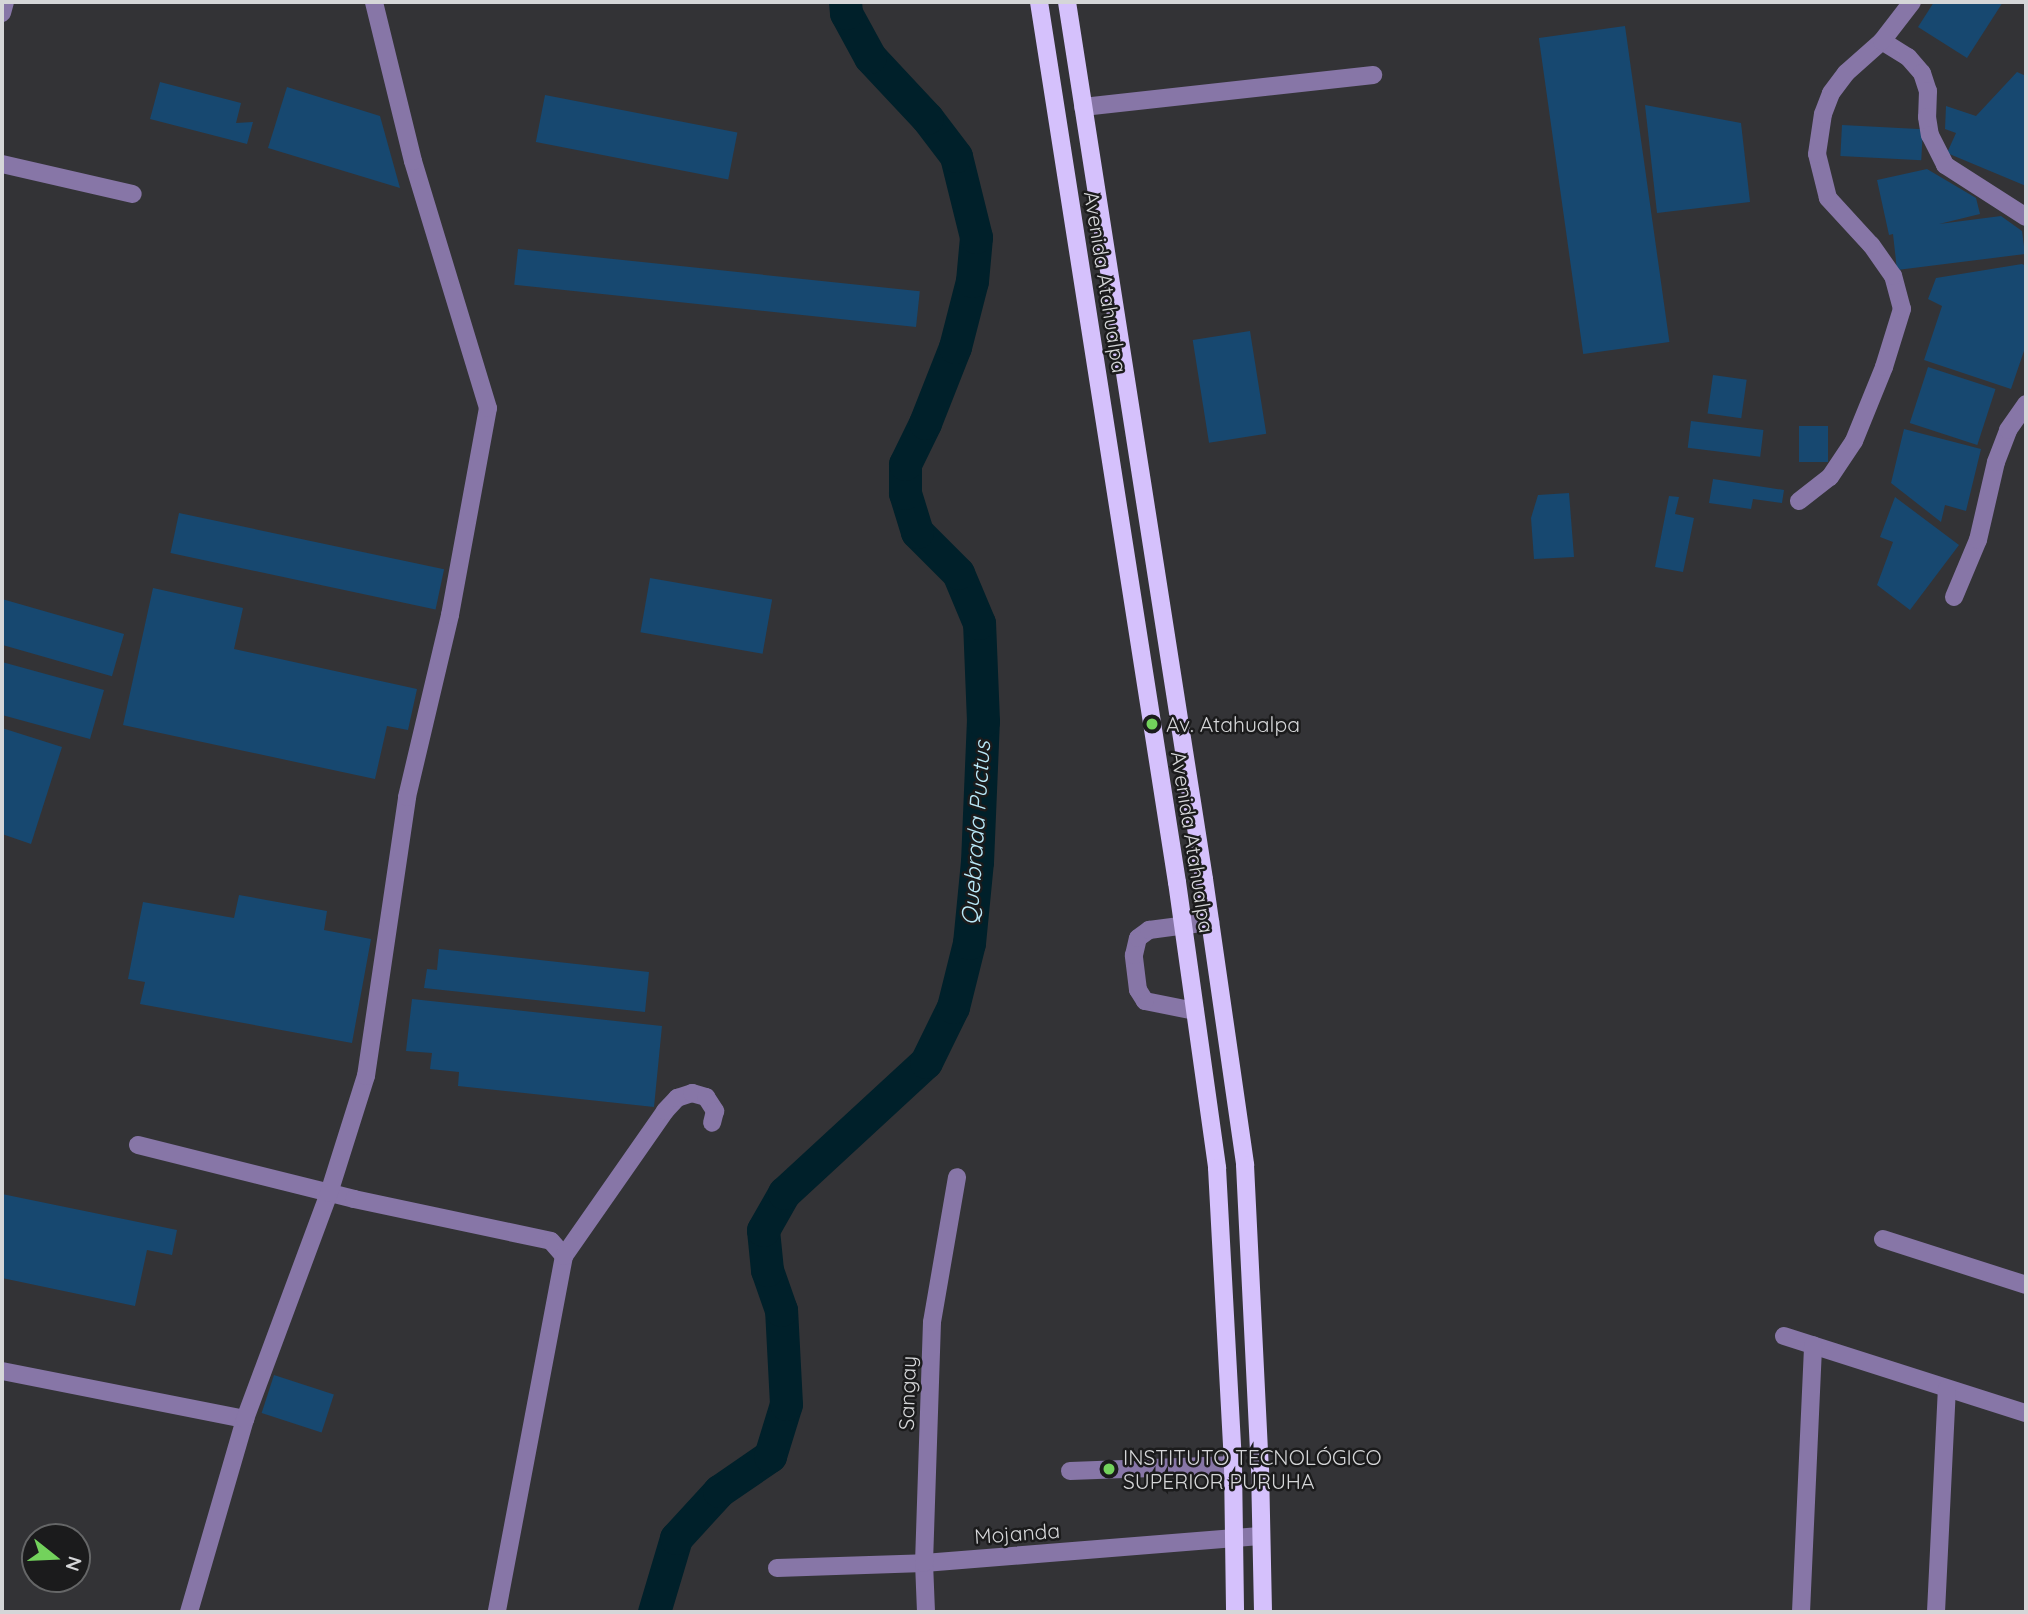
<!DOCTYPE html>
<meta charset="utf-8">
<style>
body{margin:0}
#map{position:relative;width:2028px;height:1614px;overflow:hidden;background:#333336;font-family:Quicksand,sans-serif}
div>[style]{position:absolute}
[style*='--x']{left:calc(var(--x)*1px);top:calc(var(--y)*1px);width:calc(var(--w)*1px);rotate:calc(var(--a)*1deg)}
.river>*{height:33px;margin:-16.5px;padding:0 16.5px;transform-origin:16.5px;border-radius:16.5px;background:#00202a}
.building>*{inset:0;background:#174870;transform-origin:0 0}
.minor>*{height:18px;margin:-9px;padding:0 9px;transform-origin:9px;border-radius:9px;background:#8776a7}
.major>*{height:18px;margin:-9px;padding:0 9px;transform-origin:9px;border-radius:9px;background:#d5c1fc}
.dots>*{width:19px;height:19px;translate:-50% -50%;box-sizing:border-box;border:4px solid #1b1b1c;border-radius:50%}
span{translate:-50% -50%;white-space:nowrap;text-align:center;line-height:1.15;-webkit-text-stroke:5px #1b1b1c;paint-order:stroke}
.street-label{font-size:21px;color:#d5d6d8}
.poi-label{font-size:21px;color:#d5d6d8}
.left{translate:0 -50%;text-align:left}
.water-label{font-size:23px;color:#baeafa;font-style:italic}
.frame{position:absolute;inset:0;border:4px solid #d5d6d8;pointer-events:none}
.north{position:absolute;left:21px;top:1523px;width:70px;height:70px;box-sizing:border-box;background:#1b1b1c;border:2px solid #656667;border-radius:50%;rotate:108deg;font-size:19px;font-weight:700;line-height:28px;text-align:center;color:#d5d6d8}
.north::after{content:'';display:block;margin:auto;width:24px;height:32px;background:#73d25c;clip-path:polygon(50% 0,100% 100%,50% 72%,0 100%)}
</style>
<div id="map">
<div class="river">
<i style="--x:654;--y:1612;--w:77;--a:-73.4"></i>
<i style="--x:676;--y:1538;--w:64;--a:-47.5"></i>
<i style="--x:719;--y:1491;--w:62;--a:-34.5"></i>
<i style="--x:770;--y:1456;--w:54;--a:-72.9"></i>
<i style="--x:786;--y:1404;--w:94;--a:-93"></i>
<i style="--x:781;--y:1310;--w:42;--a:-109.3"></i>
<i style="--x:767;--y:1270;--w:40;--a:-95.7"></i>
<i style="--x:763;--y:1230;--w:43;--a:-60.4"></i>
<i style="--x:784;--y:1193;--w:193;--a:-42.7"></i>
<i style="--x:926;--y:1062;--w:61;--a:-63.9"></i>
<i style="--x:953;--y:1007;--w:66;--a:-76"></i>
<i style="--x:969;--y:943;--w:81;--a:-84.4"></i>
<i style="--x:977;--y:862;--w:141;--a:-87.6"></i>
<i style="--x:983;--y:721;--w:98;--a:-92.3"></i>
<i style="--x:979;--y:623;--w:54;--a:-112.8"></i>
<i style="--x:958;--y:573;--w:58;--a:-135"></i>
<i style="--x:917;--y:532;--w:41;--a:-107.1"></i>
<i style="--x:905;--y:493;--w:29;--a:-90"></i>
<i style="--x:905;--y:464;--w:46;--a:-64"></i>
<i style="--x:925;--y:423;--w:82;--a:-68.5"></i>
<i style="--x:955;--y:347;--w:68;--a:-75.6"></i>
<i style="--x:972;--y:281;--w:44;--a:-84.8"></i>
<i style="--x:976;--y:237;--w:83;--a:-103.9"></i>
<i style="--x:956;--y:156;--w:48;--a:-127.3"></i>
<i style="--x:927;--y:118;--w:83;--a:-133.1"></i>
<i style="--x:870;--y:57;--w:50;--a:-118.6"></i>
<i style="--x:846;--y:13;--w:11;--a:-95"></i>
</div>
<div class="building">
<i style="clip-path:polygon(1934px 2px,2003px 2px,1967px 58px,1918px 27px)"></i>
<i style="left:1625px;top:26px;width:319px;height:87px;rotate:82deg"></i>
<i style="clip-path:polygon(2017px 72px,2026px 76px,2026px 186px,1947px 153px,1956px 133px,1945px 129px,1946px 106px,1976px 116px)"></i>
<i style="clip-path:polygon(160px 82px,241px 103px,236px 123px,253px 122px,247px 144px,150px 119px)"></i>
<i style="clip-path:polygon(287px 87px,380px 116px,400px 188px,268px 148px)"></i>
<i style="left:545px;top:95px;width:196px;height:48px;rotate:11deg"></i>
<i style="clip-path:polygon(1645px 105px,1741px 123px,1750px 202px,1657px 213px)"></i>
<i style="left:1842px;top:125px;width:81px;height:31px;rotate:3deg"></i>
<i style="clip-path:polygon(1927px 169px,1976px 198px,1980px 214px,1939px 224px,2001px 216px,2022px 231px,2025px 254px,1897px 270px,1893px 234px,1889px 235px,1877px 180px)"></i>
<i style="left:518px;top:249px;width:404px;height:36px;rotate:6deg"></i>
<i style="clip-path:polygon(2022px 264px,2026px 266px,2026px 345px,2011px 389px,1924px 360px,1942px 306px,1928px 299px,1936px 278px)"></i>
<i style="left:1250px;top:331px;width:104px;height:58px;rotate:81deg"></i>
<i style="left:1928px;top:367px;width:71px;height:59px;rotate:18deg"></i>
<i style="left:1713px;top:375px;width:34px;height:39px;rotate:8deg"></i>
<i style="left:1691px;top:421px;width:73px;height:27px;rotate:7deg"></i>
<i style="left:1799px;top:426px;width:29px;height:36px"></i>
<i style="clip-path:polygon(1904px 429px,1981px 449px,1966px 511px,1945px 505px,1941px 522px,1891px 483px)"></i>
<i style="clip-path:polygon(1713px 479px,1784px 490px,1782px 503px,1753px 499px,1751px 509px,1709px 503px)"></i>
<i style="clip-path:polygon(1569px 493px,1574px 557px,1534px 559px,1531px 518px,1538px 495px)"></i>
<i style="clip-path:polygon(1669px 496px,1679px 497px,1675px 514px,1694px 518px,1683px 572px,1655px 567px)"></i>
<i style="clip-path:polygon(1895px 497px,1959px 545px,1910px 610px,1877px 585px,1893px 542px,1880px 537px)"></i>
<i style="left:179px;top:513px;width:271px;height:41px;rotate:12deg"></i>
<i style="left:650px;top:578px;width:124px;height:55px;rotate:10deg"></i>
<i style="clip-path:polygon(153px 588px,243px 608px,234px 649px,417px 689px,408px 730px,387px 726px,375px 779px,123px 725px)"></i>
<i style="left:2px;top:599px;width:127px;height:44px;rotate:16deg"></i>
<i style="clip-path:polygon(2px 662px,104px 690px,90px 739px,2px 715px)"></i>
<i style="clip-path:polygon(2px 728px,62px 747px,31px 844px,2px 834px)"></i>
<i style="clip-path:polygon(239px 895px,327px 911px,324px 930px,371px 939px,352px 1043px,140px 1004px,145px 982px,128px 979px,143px 902px,234px 918px)"></i>
<i style="clip-path:polygon(439px 949px,649px 972px,645px 1012px,424px 988px,427px 969px,437px 970px)"></i>
<i style="clip-path:polygon(412px 999px,662px 1026px,654px 1107px,458px 1086px,459px 1072px,430px 1069px,432px 1053px,406px 1051px)"></i>
<i style="clip-path:polygon(2px 1194px,177px 1230px,172px 1255px,147px 1250px,135px 1306px,2px 1278px)"></i>
<i style="left:274px;top:1375px;width:63px;height:40px;rotate:18deg"></i>
</div>
<div class="minor">
<i style="--x:2;--y:13;--w:11;--a:-75"></i>
<i style="--x:1882;--y:41;--w:31;--a:32"></i>
<i style="--x:1908;--y:57;--w:21;--a:49"></i>
<i style="--x:1922;--y:73;--w:19;--a:72"></i>
<i style="--x:1928;--y:91;--w:26;--a:92"></i>
<i style="--x:1927;--y:117;--w:18;--a:81"></i>
<i style="--x:1930;--y:135;--w:34;--a:63"></i>
<i style="--x:1945;--y:165;--w:96;--a:32.7"></i>
<i style="--x:1083;--y:107;--w:292;--a:-6.3"></i>
<i style="--x:2;--y:164;--w:134;--a:12.9"></i>
<i style="--x:1799;--y:501;--w:39;--a:-38"></i>
<i style="--x:1830;--y:477;--w:43;--a:-56.3"></i>
<i style="--x:1854;--y:441;--w:80;--a:-67.9"></i>
<i style="--x:1884;--y:367;--w:61;--a:-72.8"></i>
<i style="--x:1902;--y:309;--w:34;--a:-105"></i>
<i style="--x:1893;--y:276;--w:38;--a:-125"></i>
<i style="--x:1871;--y:245;--w:64;--a:-132.5"></i>
<i style="--x:1828;--y:198;--w:45;--a:-104"></i>
<i style="--x:1817;--y:154;--w:40;--a:-81.5"></i>
<i style="--x:1823;--y:114;--w:22;--a:-69"></i>
<i style="--x:1831;--y:93;--w:25;--a:-53"></i>
<i style="--x:1846;--y:73;--w:48;--a:-41.6"></i>
<i style="--x:1882;--y:41;--w:49;--a:-52.4"></i>
<i style="--x:1954;--y:597;--w:62;--a:-67.2"></i>
<i style="--x:1978;--y:540;--w:80;--a:-77"></i>
<i style="--x:1996;--y:462;--w:34;--a:-69"></i>
<i style="--x:2008;--y:430;--w:32;--a:-55"></i>
<i style="--x:1195;--y:1011;--w:51;--a:-168.7"></i>
<i style="--x:1145;--y:1001;--w:13;--a:-122"></i>
<i style="--x:1138;--y:990;--w:35;--a:-97"></i>
<i style="--x:1134;--y:955;--w:17;--a:-77"></i>
<i style="--x:1138;--y:938;--w:14;--a:-36"></i>
<i style="--x:1149;--y:930;--w:62;--a:-7.5"></i>
<i style="--x:138;--y:1145;--w:223;--a:14"></i>
<i style="--x:354;--y:1199;--w:201;--a:12"></i>
<i style="--x:551;--y:1241;--w:20;--a:49"></i>
<i style="--x:564;--y:1256;--w:362;--a:100.7"></i>
<i style="--x:1883;--y:1239;--w:150;--a:17.8"></i>
<i style="--x:564;--y:1256;--w:177;--a:-55.1"></i>
<i style="--x:665;--y:1111;--w:18;--a:-47"></i>
<i style="--x:677;--y:1098;--w:16;--a:-18"></i>
<i style="--x:692;--y:1093;--w:15;--a:16"></i>
<i style="--x:706;--y:1097;--w:17;--a:57"></i>
<i style="--x:715;--y:1111;--w:12;--a:104"></i>
<i style="--x:1784;--y:1336;--w:254;--a:17.7"></i>
<i style="--x:2;--y:1371;--w:248;--a:11.2"></i>
<i style="--x:1070;--y:1471;--w:163;--a:-2.1"></i>
<i style="--x:777;--y:1568;--w:147;--a:-1.9"></i>
<i style="--x:924;--y:1563;--w:337;--a:-4.6"></i>
<i style="--x:189;--y:1612;--w:201;--a:-73.8"></i>
<i style="--x:245;--y:1419;--w:241;--a:-69.6"></i>
<i style="--x:329;--y:1193;--w:123;--a:-72.5"></i>
<i style="--x:366;--y:1076;--w:282;--a:-81.6"></i>
<i style="--x:407;--y:797;--w:187;--a:-76.7"></i>
<i style="--x:450;--y:615;--w:210;--a:-79.6"></i>
<i style="--x:488;--y:408;--w:258;--a:-106.9"></i>
<i style="--x:413;--y:161;--w:164;--a:-103.8"></i>
<i style="--x:926;--y:1612;--w:49;--a:-92.3"></i>
<i style="--x:924;--y:1563;--w:241;--a:-88.1"></i>
<i style="--x:932;--y:1322;--w:147;--a:-80.2"></i>
<i style="--x:1801;--y:1612;--w:267;--a:-87.4"></i>
<i style="--x:1936;--y:1612;--w:223;--a:-87.2"></i>
</div>
<div class="major">
<i style="--x:1039;--y:2;--w:891;--a:81.09"></i>
<i style="--x:1177;--y:882;--w:289;--a:82"></i>
<i style="--x:1217;--y:1168;--w:297;--a:86.9"></i>
<i style="--x:1233;--y:1465;--w:147;--a:89.2"></i>
<i style="--x:1067;--y:2;--w:888;--a:81.12"></i>
<i style="--x:1204;--y:879;--w:289;--a:81.8"></i>
<i style="--x:1245;--y:1165;--w:303;--a:87.2"></i>
<i style="--x:1260;--y:1468;--w:144;--a:88.8"></i>
</div>
<div class="dots">
<i style="left:1152px;top:724px;background:#73d25c"></i>
<i style="left:1109px;top:1469px;background:#73d25c"></i>
</div>
<div class="street-label">
<span style="left:1106px;top:282px;rotate:81deg">Avenida Atahualpa</span>
<span style="left:1193px;top:842px;rotate:81deg">Avenida Atahualpa</span>
<span style="left:907px;top:1393px;rotate:-88deg">Sangay</span>
<span style="left:1017px;top:1533px;rotate:-4deg">Mojanda</span>
</div>
<div class="poi-label">
<span class="left" style="left:1166px;top:724px">Av. Atahualpa</span>
<span class="left" style="left:1123px;top:1469px">INSTITUTO TECNOLÓGICO<br>SUPERIOR PURUHA</span>
</div>
<div class="water-label">
<span style="left:976px;top:833px;rotate:-86deg">Quebrada Puctus</span>
</div>
<div class="frame"></div>
<div class="north">N</div>
</div>
